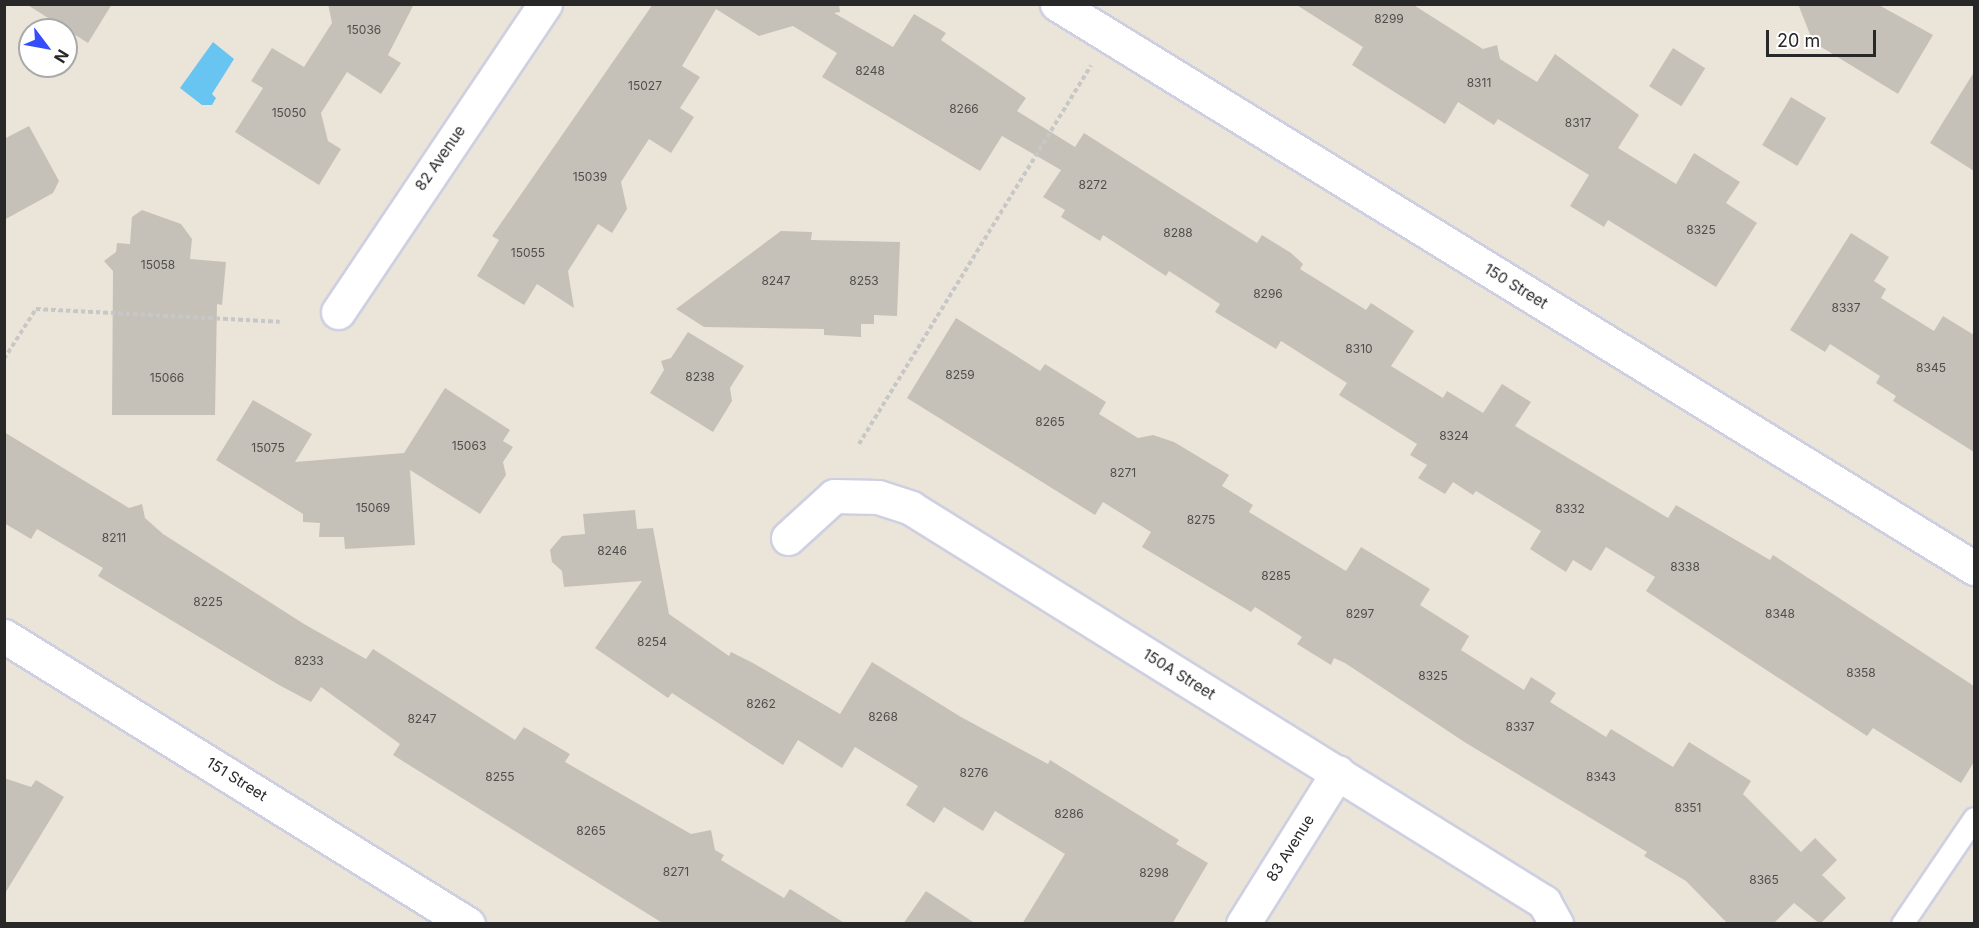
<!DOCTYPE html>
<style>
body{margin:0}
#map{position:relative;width:1979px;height:928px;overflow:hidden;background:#ebe4d8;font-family:Inter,sans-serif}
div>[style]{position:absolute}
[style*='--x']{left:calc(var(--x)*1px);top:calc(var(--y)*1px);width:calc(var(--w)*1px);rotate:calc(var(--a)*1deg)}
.water>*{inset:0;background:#68c4f0}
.building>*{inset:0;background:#c6c1b8;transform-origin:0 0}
.path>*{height:4px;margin-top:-2px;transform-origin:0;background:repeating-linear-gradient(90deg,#c7c7c7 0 4.5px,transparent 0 7.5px)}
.roads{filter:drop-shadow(2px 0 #ced0e1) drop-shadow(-2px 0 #ced0e1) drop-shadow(0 2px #ced0e1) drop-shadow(0 -2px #ced0e1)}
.service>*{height:21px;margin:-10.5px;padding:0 10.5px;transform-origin:10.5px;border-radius:10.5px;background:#fff}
.minor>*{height:33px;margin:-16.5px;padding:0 16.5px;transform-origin:16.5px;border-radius:16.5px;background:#fff}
span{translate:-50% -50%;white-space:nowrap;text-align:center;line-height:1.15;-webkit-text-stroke:6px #fff;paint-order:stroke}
.number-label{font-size:12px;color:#504e4c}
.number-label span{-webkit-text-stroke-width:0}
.street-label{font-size:15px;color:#282828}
.frame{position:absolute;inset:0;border:6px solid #282828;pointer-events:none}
.north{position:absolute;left:18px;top:18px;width:60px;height:60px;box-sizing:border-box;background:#fff;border:2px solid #a9a9a9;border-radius:50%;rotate:122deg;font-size:16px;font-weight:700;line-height:24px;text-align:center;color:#282828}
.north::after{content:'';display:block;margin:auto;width:21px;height:27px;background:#344efc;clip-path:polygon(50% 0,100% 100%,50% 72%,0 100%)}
.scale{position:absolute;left:1766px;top:30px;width:110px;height:27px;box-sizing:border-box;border:3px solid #282828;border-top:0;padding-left:8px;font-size:18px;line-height:21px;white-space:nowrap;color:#282828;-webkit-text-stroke:4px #fff;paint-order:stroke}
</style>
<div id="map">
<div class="water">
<i style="clip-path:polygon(213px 42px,234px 59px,212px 94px,216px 98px,212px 105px,202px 105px,180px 88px)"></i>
</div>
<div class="building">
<i style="clip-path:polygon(26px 4px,112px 4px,88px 43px)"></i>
<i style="clip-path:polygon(328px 4px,414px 4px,388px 55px,401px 63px,381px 94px,347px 72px,321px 113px,328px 141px,341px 149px,319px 185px,235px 132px,263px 88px,251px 81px,272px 48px,304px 67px,332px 23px)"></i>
<i style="clip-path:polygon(653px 4px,839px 4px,840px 12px,834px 13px,893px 47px,914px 14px,946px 33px,941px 40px,1026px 98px,1017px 111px,1075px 147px,1084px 133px,1257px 243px,1262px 235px,1291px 253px,1303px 264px,1300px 269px,1366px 310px,1371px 303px,1414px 331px,1391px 366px,1443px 398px,1447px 391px,1483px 413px,1502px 384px,1531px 402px,1515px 426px,1668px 518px,1676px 505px,1770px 560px,1773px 555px,1974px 686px,1974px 762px,1961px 783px,1873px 728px,1867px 736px,1646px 591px,1655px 577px,1606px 547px,1591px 571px,1573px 560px,1566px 572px,1530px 549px,1541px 531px,1476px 491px,1473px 495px,1453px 482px,1445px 494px,1418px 478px,1427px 465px,1410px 455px,1417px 444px,1339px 395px,1347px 383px,1281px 341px,1276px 349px,1215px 312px,1220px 304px,1169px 271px,1166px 276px,1103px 235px,1100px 241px,1061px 217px,1065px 210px,1043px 197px,1061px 170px,1002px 136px,980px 171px,822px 77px,837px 53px,793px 26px,759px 36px,716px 9px,682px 66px,700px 77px,680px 108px,694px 117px,671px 153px,649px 139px,621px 182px,627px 209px,612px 233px,598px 224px,568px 271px,574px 308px,537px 284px,524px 305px,477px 276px,499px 240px,492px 236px)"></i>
<i style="clip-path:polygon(1295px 4px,1412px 4px,1483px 49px,1497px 45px,1500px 59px,1537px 82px,1555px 54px,1639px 115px,1618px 148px,1676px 184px,1694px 153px,1740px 182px,1726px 203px,1757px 223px,1716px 287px,1608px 220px,1604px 227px,1570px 206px,1589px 175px,1498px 119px,1494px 125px,1458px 102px,1445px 124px,1352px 65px,1363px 47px)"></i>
<i style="clip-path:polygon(1798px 4px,1877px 4px,1933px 35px,1898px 94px,1813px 42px)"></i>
<i style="left:1673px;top:48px;width:38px;height:45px;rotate:32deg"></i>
<i style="clip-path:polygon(1974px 72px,1974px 171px,1930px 143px)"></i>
<i style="left:1791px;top:97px;width:41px;height:56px;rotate:31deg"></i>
<i style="clip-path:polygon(29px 126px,59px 181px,53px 193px,4px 220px,4px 139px)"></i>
<i style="clip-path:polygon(142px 210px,181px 224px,192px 239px,190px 259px,226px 262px,222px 305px,217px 304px,215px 415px,112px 415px,113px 271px,104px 261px,116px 252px,117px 243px,130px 244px,132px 217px)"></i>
<i style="clip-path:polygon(781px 231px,812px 232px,811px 240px,900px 242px,897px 316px,874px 315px,874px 324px,861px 324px,861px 337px,824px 335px,824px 329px,704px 327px,676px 309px)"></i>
<i style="clip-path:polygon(1851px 233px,1889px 257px,1874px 281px,1886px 289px,1881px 298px,1934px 331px,1943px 316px,1974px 335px,1974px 452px,1893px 401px,1896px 396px,1876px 383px,1880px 376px,1830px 344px,1825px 352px,1790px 330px)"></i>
<i style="clip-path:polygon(956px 318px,1040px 371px,1045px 364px,1106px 402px,1099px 414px,1138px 438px,1153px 435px,1174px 442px,1229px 475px,1222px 486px,1253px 505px,1249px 512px,1346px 571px,1361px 547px,1430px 589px,1420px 605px,1469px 636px,1461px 650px,1524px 690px,1531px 677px,1556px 693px,1550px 702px,1606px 737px,1611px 729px,1673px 767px,1689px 742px,1751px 781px,1743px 794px,1801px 852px,1815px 838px,1837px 860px,1822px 875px,1846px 898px,1820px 924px,1794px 903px,1773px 924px,1728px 924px,1686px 881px,1644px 856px,1647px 852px,1466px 743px,1345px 663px,1334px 658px,1331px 665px,1297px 644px,1302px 637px,1255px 607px,1251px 612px,1142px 547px,1151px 532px,1103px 502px,1095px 515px,907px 398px)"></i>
<i style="clip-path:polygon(688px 332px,744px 366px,730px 388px,732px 401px,713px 432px,650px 393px,664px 370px,661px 361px,671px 358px)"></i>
<i style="clip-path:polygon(445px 388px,510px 430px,503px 441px,513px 447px,503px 462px,506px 475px,480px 514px,410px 470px,415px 545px,345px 549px,344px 537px,319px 537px,320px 523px,303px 522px,303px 514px,216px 460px,253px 400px,312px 434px,295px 462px,404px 453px)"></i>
<i style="clip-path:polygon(4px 432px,129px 508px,142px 504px,145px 518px,163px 534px,304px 624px,366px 659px,373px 649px,515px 740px,524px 727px,570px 754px,565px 762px,691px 834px,711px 830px,715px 850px,724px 855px,721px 860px,784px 898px,790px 889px,846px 924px,664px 924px,393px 755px,400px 744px,321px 687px,311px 702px,279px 685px,98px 576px,103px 568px,37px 529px,31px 539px,4px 523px)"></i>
<i style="clip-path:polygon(635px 510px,637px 529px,653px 528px,669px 614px,729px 656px,731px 652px,753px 663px,840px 714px,872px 662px,961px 717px,1048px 764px,1050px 760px,1179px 840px,1176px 844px,1208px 863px,1172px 924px,1022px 924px,1065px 854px,995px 811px,983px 831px,944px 807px,934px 823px,906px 805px,918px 786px,855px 747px,842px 768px,798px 740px,783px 765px,672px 693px,668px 698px,595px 648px,642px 581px,564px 587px,562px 571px,552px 562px,550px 550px,562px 536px,585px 534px,583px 514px)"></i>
<i style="clip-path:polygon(4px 778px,31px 787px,36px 780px,64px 797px,4px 895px)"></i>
<i style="clip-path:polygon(926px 891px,976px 924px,903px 924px)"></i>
</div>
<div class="path">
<i style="--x:4;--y:359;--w:59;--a:-57.4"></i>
<i style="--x:36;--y:309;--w:244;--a:3"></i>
<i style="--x:859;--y:444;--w:444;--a:-58.5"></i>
</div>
<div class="roads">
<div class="service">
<i style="--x:1902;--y:924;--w:128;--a:-55.8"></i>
</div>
<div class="minor">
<i style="--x:1057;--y:4;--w:1077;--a:31.59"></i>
<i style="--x:338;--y:312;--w:371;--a:-56.1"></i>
<i style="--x:788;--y:538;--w:62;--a:-42.4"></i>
<i style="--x:834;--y:496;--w:44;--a:1.3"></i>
<i style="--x:878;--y:497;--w:35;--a:18"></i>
<i style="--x:911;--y:508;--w:746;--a:31.9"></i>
<i style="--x:1544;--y:902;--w:25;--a:61"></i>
<i style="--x:4;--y:636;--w:546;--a:31.83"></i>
<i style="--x:1243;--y:924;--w:179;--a:-58"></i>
</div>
</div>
<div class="number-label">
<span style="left:1389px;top:19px">8299</span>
<span style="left:364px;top:30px">15036</span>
<span style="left:870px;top:71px">8248</span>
<span style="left:1479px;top:83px">8311</span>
<span style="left:645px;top:86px">15027</span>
<span style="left:964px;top:109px">8266</span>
<span style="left:289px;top:113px">15050</span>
<span style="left:1578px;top:123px">8317</span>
<span style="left:590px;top:177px">15039</span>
<span style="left:1093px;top:185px">8272</span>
<span style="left:1701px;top:230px">8325</span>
<span style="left:1178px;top:233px">8288</span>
<span style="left:528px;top:253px">15055</span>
<span style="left:158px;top:265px">15058</span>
<span style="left:776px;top:281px">8247</span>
<span style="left:864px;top:281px">8253</span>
<span style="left:1268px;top:294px">8296</span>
<span style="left:1846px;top:308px">8337</span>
<span style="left:1359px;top:349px">8310</span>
<span style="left:1931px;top:368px">8345</span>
<span style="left:960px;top:375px">8259</span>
<span style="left:700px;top:377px">8238</span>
<span style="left:167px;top:378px">15066</span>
<span style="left:1050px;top:422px">8265</span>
<span style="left:1454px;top:436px">8324</span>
<span style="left:469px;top:446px">15063</span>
<span style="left:268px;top:448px">15075</span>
<span style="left:1123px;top:473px">8271</span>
<span style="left:373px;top:508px">15069</span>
<span style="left:1570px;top:509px">8332</span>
<span style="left:1201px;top:520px">8275</span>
<span style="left:114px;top:538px">8211</span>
<span style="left:612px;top:551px">8246</span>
<span style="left:1685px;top:567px">8338</span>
<span style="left:1276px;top:576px">8285</span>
<span style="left:208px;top:602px">8225</span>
<span style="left:1360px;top:614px">8297</span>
<span style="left:1780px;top:614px">8348</span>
<span style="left:652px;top:642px">8254</span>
<span style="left:309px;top:661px">8233</span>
<span style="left:1861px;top:673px">8358</span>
<span style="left:1433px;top:676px">8325</span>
<span style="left:761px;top:704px">8262</span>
<span style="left:883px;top:717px">8268</span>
<span style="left:422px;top:719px">8247</span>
<span style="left:1520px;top:727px">8337</span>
<span style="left:974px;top:773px">8276</span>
<span style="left:500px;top:777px">8255</span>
<span style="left:1601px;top:777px">8343</span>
<span style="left:1688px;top:808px">8351</span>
<span style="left:1069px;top:814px">8286</span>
<span style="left:591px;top:831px">8265</span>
<span style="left:676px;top:872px">8271</span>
<span style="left:1154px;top:873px">8298</span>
<span style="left:1764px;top:880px">8365</span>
</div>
<div class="street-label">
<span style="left:440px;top:158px;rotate:-55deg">82 Avenue</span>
<span style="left:1516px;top:286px;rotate:32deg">150 Street</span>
<span style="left:1179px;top:674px;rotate:32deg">150A Street</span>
<span style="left:237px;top:779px;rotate:32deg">151 Street</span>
<span style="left:1290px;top:848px;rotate:-58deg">83 Avenue</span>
</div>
<div class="frame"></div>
<div class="north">N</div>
<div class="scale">20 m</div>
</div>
